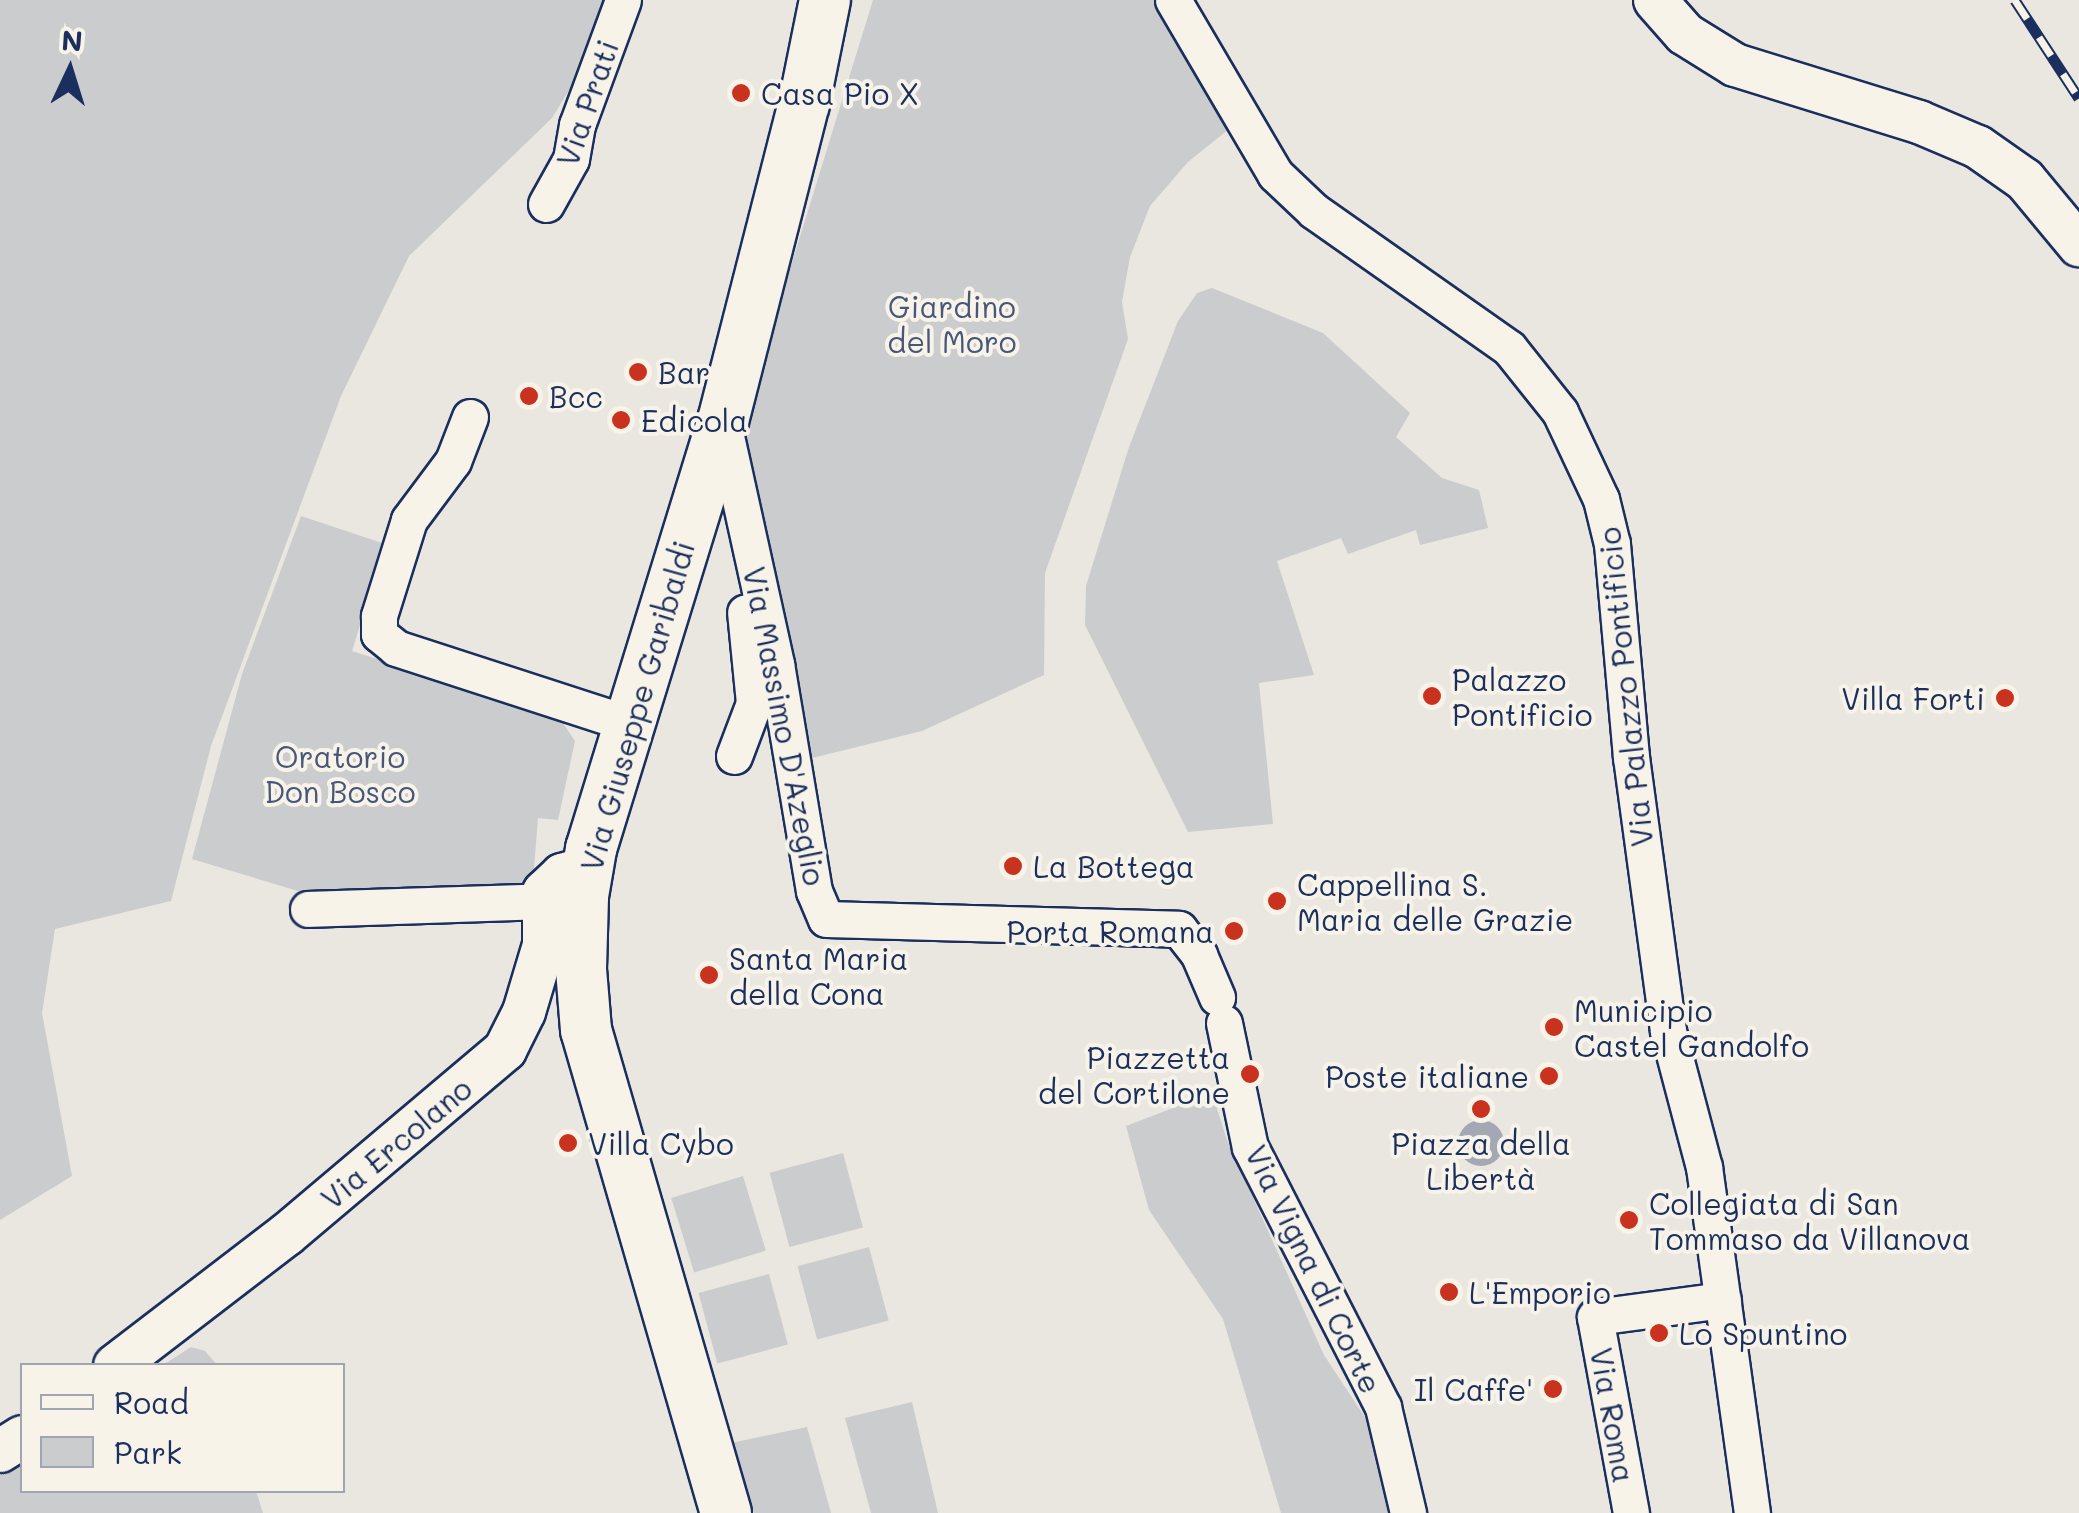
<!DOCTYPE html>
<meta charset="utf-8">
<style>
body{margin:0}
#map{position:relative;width:2079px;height:1513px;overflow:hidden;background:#eae7e0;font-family:Mali,sans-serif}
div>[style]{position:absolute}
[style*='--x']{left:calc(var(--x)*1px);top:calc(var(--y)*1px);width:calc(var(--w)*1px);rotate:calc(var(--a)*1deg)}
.green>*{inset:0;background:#cbcccd;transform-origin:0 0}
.water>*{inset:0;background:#a3a8b4}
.round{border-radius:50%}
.roads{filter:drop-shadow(2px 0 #1b2f5e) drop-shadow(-2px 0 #1b2f5e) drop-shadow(0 2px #1b2f5e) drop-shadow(0 -2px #1b2f5e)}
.minor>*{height:35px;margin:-17.5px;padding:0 17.5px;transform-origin:17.5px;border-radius:17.5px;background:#f7f3e8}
.tertiary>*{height:42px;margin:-21px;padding:0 21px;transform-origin:21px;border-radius:21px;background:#f7f3e8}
.secondary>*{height:50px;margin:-25px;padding:0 25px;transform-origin:25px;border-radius:25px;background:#f7f3e8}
.rail>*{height:11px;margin-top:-5.5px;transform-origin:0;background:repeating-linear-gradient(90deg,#f7f3e8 0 22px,#1b2f5e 0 44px);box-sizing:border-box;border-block:2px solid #1b2f5e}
.dots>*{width:28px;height:28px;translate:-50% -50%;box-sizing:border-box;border:5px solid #f7f3e8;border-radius:50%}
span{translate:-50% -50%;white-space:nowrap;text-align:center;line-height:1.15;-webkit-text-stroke:8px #f7f3e8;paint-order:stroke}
.poi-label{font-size:30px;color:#1b2f5e}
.left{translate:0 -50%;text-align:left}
.right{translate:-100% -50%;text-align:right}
.street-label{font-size:30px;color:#1b2f5e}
.park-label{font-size:30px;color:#47567a}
.legend{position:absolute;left:20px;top:1363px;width:325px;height:130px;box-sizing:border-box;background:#f7f3e8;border:2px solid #9fa5b1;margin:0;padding:12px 18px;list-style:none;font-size:30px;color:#1b2f5e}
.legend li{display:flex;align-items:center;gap:20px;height:50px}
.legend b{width:50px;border:2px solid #9fa5b1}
.north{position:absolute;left:20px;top:20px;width:100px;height:100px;-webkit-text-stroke:8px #f7f3e8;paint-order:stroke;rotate:4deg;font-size:28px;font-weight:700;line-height:40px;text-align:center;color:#1b2f5e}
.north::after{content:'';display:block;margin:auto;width:35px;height:45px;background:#1b2f5e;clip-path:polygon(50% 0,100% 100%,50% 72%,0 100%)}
</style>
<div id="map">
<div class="green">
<i style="clip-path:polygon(0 0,617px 0,611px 22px,552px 118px,409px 256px,341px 396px,211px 746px,171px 901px,55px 929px,42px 1013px,72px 1176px,0 1220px)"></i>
<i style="clip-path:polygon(873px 0,1159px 0,1229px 129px,1188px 162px,1150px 206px,1130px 257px,1122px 302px,1128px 339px,1045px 573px,1044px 675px,922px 731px,808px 759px,797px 676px,749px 490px,741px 428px)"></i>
<i style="clip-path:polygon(1212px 288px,1323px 333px,1410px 413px,1396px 437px,1442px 478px,1479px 490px,1488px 528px,1420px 545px,1416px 530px,1348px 554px,1341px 538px,1277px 561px,1314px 675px,1259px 683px,1273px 824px,1188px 832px,1085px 625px,1086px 586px,1129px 447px,1178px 321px,1197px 293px)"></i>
<i style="clip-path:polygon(301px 516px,385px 544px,352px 651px,559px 717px,575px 741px,558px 820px,538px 818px,532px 893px,458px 886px,311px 895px,192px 859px,242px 674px)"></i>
<i style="clip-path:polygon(1212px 1093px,1227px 1140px,1324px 1355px,1372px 1428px,1394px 1513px,1281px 1513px,1223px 1319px,1149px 1210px,1126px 1126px)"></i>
<i style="left:843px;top:1153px;width:77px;height:76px;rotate:75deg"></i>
<i style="left:743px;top:1176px;width:78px;height:75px;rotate:73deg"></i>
<i style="left:869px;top:1247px;width:76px;height:74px;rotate:75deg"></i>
<i style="left:769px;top:1274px;width:73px;height:73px;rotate:75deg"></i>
<i style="clip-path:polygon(191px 1347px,205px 1351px,217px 1365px,163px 1365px)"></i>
<i style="clip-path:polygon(912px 1402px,938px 1513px,871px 1513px,845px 1418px)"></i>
<i style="clip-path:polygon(807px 1427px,831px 1513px,754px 1513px,731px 1443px)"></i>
<i style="clip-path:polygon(22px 1458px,22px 1490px,256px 1491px,263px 1513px,0 1513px,0 1472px)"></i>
</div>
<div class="water">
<i class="round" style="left:1458px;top:1120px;width:46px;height:46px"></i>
</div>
<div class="roads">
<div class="minor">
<i style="--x:1173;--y:0;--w:202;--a:59.6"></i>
<i style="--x:1275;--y:174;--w:54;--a:43.5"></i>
<i style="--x:1314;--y:211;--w:238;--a:35.1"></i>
<i style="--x:1509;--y:348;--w:82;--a:51.4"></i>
<i style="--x:1560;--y:412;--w:96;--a:64.8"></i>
<i style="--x:1601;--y:499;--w:46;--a:76.3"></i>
<i style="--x:1612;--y:544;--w:214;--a:84.9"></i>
<i style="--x:1631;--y:757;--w:276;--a:82.3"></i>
<i style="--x:1668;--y:1031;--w:141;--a:75.2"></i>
<i style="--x:1704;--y:1167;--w:349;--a:82.1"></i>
<i style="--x:546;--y:204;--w:51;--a:-60.9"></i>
<i style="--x:571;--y:159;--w:35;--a:-80"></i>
<i style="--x:577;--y:125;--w:133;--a:-69.8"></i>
<i style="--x:470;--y:417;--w:47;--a:111.1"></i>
<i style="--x:453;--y:461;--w:74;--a:126.7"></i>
<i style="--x:409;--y:520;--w:101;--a:107.4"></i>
<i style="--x:379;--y:616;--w:18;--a:90"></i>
<i style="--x:379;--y:634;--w:22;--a:39"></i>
<i style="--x:396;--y:648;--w:246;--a:18"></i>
<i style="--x:724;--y:427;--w:243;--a:77.6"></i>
<i style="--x:776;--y:664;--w:230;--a:80.5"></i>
<i style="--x:814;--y:891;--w:30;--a:67"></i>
<i style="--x:826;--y:919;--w:353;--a:1.6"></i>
<i style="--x:1179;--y:929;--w:33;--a:52"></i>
<i style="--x:1199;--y:955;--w:46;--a:66.8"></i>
<i style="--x:734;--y:756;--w:57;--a:-69.3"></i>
<i style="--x:754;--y:703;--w:91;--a:-95.6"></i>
<i style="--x:308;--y:909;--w:235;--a:-1.9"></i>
<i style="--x:1224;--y:1023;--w:127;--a:78.2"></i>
<i style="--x:1250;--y:1147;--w:292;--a:62.9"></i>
<i style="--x:1383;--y:1407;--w:109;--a:76.7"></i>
<i style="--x:1631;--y:1513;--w:199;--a:-100.4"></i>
<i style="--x:1595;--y:1317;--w:129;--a:-7.6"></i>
</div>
<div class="tertiary">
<i style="--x:1655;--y:0;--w:45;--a:48.6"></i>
<i style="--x:1685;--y:34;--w:59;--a:31.8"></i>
<i style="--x:1735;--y:65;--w:193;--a:17.2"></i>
<i style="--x:1919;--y:122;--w:64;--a:23"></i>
<i style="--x:1978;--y:147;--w:57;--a:35.1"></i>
<i style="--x:2025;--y:180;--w:85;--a:50.3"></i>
<i style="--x:115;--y:1366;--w:215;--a:-37.5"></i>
<i style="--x:286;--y:1235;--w:287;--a:-40.2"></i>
<i style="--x:505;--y:1050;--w:42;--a:-63.4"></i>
<i style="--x:524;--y:1012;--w:70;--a:-73.4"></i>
<i style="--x:544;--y:945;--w:53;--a:-90"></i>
<i style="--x:544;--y:892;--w:25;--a:-43"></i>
<i style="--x:562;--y:875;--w:26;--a:-16"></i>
<i style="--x:0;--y:1451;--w:26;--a:-32"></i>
</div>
<div class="secondary">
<i style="--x:726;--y:1513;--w:503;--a:-106.16"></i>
<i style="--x:586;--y:1030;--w:61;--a:-94.7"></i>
<i style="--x:581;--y:969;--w:73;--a:-88.4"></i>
<i style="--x:583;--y:896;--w:48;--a:-80.3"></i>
<i style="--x:591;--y:849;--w:448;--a:-72.9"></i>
<i style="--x:723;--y:421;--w:327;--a:-75.7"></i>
<i style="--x:804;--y:104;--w:106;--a:-78.6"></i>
</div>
</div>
<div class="rail">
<i style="--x:2015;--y:0;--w:117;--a:56.9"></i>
</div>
<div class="dots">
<i style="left:741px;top:93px;background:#c8321e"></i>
<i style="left:638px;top:372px;background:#c8321e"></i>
<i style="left:529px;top:396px;background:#c8321e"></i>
<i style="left:621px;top:420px;background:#c8321e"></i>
<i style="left:1432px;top:696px;background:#c8321e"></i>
<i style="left:2005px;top:698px;background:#c8321e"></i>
<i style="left:1013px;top:866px;background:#c8321e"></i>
<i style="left:1277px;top:901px;background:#c8321e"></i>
<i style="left:1234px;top:931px;background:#c8321e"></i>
<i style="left:709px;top:975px;background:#c8321e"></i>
<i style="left:1554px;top:1027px;background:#c8321e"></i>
<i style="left:1250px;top:1074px;background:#c8321e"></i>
<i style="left:1549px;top:1076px;background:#c8321e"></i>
<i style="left:1481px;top:1109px;background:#c8321e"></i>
<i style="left:568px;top:1143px;background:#c8321e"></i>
<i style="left:1629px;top:1220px;background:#c8321e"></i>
<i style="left:1449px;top:1292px;background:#c8321e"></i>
<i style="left:1659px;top:1333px;background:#c8321e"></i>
<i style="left:1553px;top:1389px;background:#c8321e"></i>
</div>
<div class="poi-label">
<span class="left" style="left:761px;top:93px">Casa Pio X</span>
<span class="left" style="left:658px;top:372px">Bar</span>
<span class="left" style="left:549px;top:396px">Bcc</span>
<span class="left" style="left:641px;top:420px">Edicola</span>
<span class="left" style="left:1452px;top:696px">Palazzo<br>Pontificio</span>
<span class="right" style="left:1985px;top:698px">Villa Forti</span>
<span class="left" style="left:1033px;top:866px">La Bottega</span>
<span class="left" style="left:1297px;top:901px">Cappellina S.<br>Maria delle Grazie</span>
<span class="right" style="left:1214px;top:931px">Porta Romana</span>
<span class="left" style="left:729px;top:975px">Santa Maria<br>della Cona</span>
<span class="left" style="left:1574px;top:1027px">Municipio<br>Castel Gandolfo</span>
<span class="right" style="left:1230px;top:1074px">Piazzetta<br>del Cortilone</span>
<span class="right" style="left:1529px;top:1076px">Poste italiane</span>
<span class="left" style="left:588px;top:1143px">Villa Cybo</span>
<span style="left:1481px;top:1160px">Piazza della<br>Libertà</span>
<span class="left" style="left:1649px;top:1220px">Collegiata di San<br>Tommaso da Villanova</span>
<span class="left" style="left:1469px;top:1292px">L'Emporio</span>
<span class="left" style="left:1679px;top:1333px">Lo Spuntino</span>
<span class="right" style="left:1533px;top:1389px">Il Caffe'</span>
</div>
<div class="street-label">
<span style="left:587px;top:103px;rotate:-71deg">Via Prati</span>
<span style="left:1625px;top:687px;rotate:-96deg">Via Palazzo Pontificio</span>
<span style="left:637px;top:706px;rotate:-74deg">Via Giuseppe Garibaldi</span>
<span style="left:785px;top:726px;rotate:79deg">Via Massimo D'Azeglio</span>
<span style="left:396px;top:1143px;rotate:-40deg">Via Ercolano</span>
<span style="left:1314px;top:1269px;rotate:64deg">Via Vigna di Corte</span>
<span style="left:1613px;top:1415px;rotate:80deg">Via Roma</span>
</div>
<div class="park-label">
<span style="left:952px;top:323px">Giardino<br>del Moro</span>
<span style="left:340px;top:773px">Oratorio<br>Don Bosco</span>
</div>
<ul class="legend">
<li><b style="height:12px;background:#f7f3e8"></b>Road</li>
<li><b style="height:28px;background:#cbcccd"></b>Park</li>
</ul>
<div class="north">N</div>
</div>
